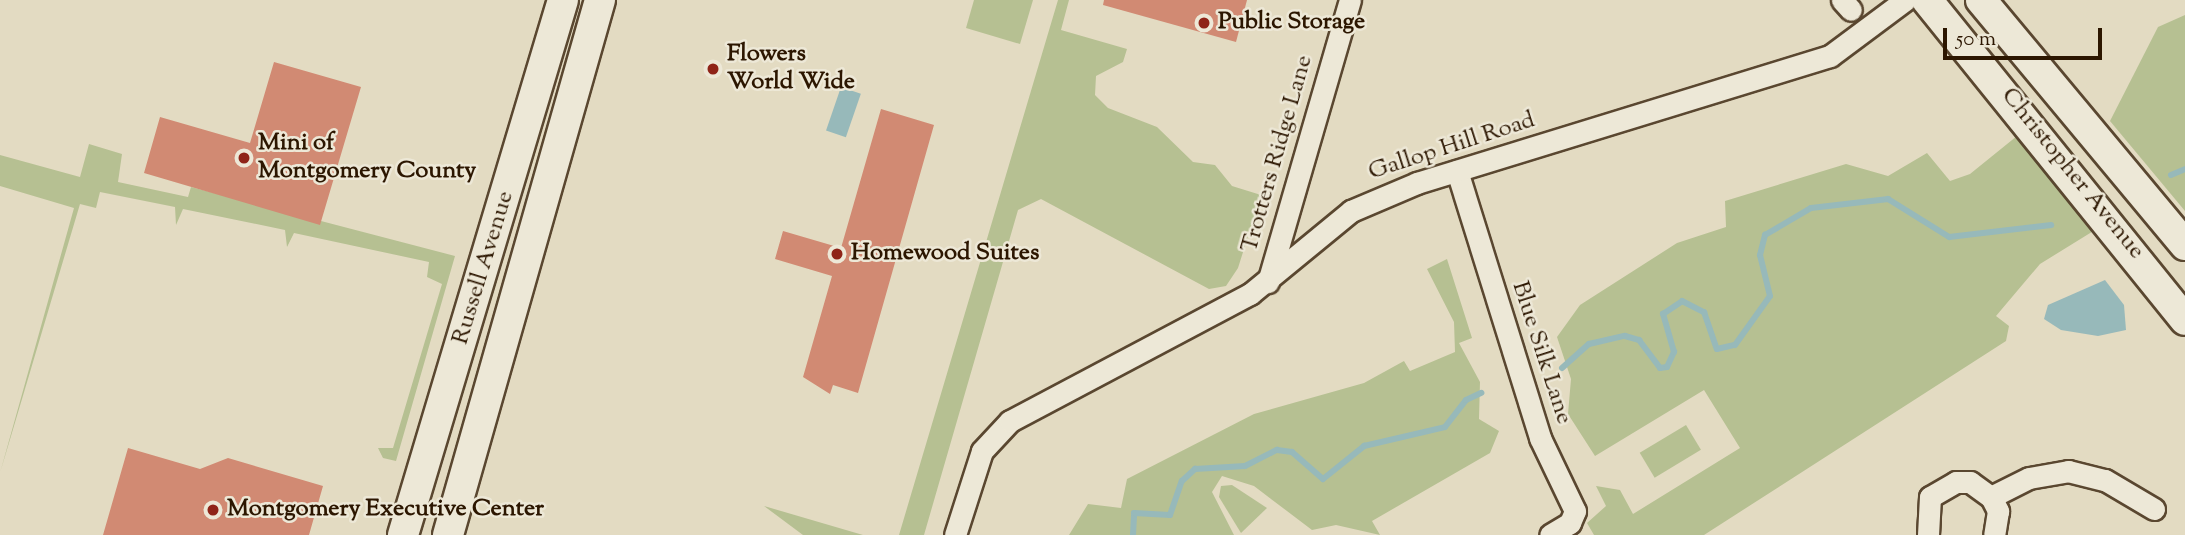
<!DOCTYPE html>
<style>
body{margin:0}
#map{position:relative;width:2185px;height:535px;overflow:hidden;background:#e3dbc2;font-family:"Sorts Mill Goudy",serif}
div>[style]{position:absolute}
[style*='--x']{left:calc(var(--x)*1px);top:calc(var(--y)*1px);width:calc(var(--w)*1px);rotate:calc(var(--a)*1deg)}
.green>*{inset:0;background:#b6c092;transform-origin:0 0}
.water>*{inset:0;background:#97b9ba;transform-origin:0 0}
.stream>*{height:6px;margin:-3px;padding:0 3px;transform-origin:3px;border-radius:3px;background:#97b9ba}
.building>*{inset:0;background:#d18a73}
.roads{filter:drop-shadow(2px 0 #5a4730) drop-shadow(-2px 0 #5a4730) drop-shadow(0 2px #5a4730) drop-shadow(0 -2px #5a4730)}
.street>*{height:21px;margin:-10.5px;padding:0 10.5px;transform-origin:10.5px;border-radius:10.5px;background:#ede8d7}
.secondary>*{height:30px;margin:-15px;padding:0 15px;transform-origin:15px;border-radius:15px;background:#ede8d7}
.dots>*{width:19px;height:19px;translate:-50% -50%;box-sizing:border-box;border:4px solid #ede8d7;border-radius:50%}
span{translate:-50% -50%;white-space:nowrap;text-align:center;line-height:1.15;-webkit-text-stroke:5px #ede8d7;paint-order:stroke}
.poi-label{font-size:24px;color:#2c1600;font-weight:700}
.left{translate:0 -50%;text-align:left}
.street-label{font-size:24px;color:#2c1600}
.scale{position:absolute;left:1943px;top:28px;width:159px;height:32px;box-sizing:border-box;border:4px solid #2c1600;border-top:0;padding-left:9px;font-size:21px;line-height:24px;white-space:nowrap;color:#2c1600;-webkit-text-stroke:5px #ede8d7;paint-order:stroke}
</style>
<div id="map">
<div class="green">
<i style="clip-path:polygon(974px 0,1033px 0,1020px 44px,966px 28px)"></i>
<i style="clip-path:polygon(1058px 0,1069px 0,1061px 30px,1127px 49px,1123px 62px,1096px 76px,1095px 95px,1108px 108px,1157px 127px,1193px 162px,1215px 165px,1232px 186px,1261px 195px,1238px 268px,1226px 286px,1209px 289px,1041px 199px,1018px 210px,924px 535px,899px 535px)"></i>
<i style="clip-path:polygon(2185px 15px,2185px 211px,2110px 121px,2158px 27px)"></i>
<i style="clip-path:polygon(2017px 136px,2095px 230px,2040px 264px,1996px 316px,2009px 326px,2006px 341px,1704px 535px,1594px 535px,1587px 523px,1606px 506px,1596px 486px,1620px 490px,1633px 514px,1740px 448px,1704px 390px,1595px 456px,1568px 414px,1571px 379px,1557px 337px,1580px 305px,1677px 243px,1726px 227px,1725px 201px,1846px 164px,1888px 176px,1927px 153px,1950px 181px,1970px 174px)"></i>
<i style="clip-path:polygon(89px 144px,122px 154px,118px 182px,188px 197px,191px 187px,455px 256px,396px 461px,383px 458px,378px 448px,393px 448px,442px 284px,427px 277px,429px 262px,294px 233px,287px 247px,285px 230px,183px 209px,176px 225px,175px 207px,100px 192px,96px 208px,80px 204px,0 473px,74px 208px,0 186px,0 155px,80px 177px)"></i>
<i style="clip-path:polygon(1447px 259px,1472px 338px,1459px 343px,1480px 382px,1479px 419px,1499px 431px,1490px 453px,1372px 521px,1380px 535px,1336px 525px,1312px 530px,1254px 486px,1222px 476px,1212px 492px,1234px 535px,1069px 535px,1088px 504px,1121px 508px,1127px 479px,1254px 414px,1364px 383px,1404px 361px,1410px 371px,1455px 352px,1454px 322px,1427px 269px)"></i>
<i style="left:1686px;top:425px;width:29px;height:54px;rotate:59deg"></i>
<i style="clip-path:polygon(1232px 485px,1267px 508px,1241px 533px,1219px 497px,1221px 486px)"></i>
<i style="clip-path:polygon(764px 506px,863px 535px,803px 535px)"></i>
</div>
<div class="water">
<i style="left:841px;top:87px;width:21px;height:46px;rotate:19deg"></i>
<i style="clip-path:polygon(2105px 280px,2124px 305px,2126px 330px,2098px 336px,2061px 330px,2044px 319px,2048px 305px)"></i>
</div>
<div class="stream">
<i style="--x:2171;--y:175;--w:15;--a:-23"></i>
<i style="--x:1562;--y:368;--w:36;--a:-42"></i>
<i style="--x:1589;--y:344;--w:37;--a:-13"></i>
<i style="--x:1625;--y:336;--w:15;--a:16"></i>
<i style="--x:1639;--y:340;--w:35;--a:53"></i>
<i style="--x:1660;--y:368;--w:7;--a:-8"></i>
<i style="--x:1667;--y:367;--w:17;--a:-65"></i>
<i style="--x:1674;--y:352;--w:40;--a:-106"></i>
<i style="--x:1663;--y:314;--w:23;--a:-34"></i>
<i style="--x:1682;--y:301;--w:25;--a:27"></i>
<i style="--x:1704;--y:312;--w:39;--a:71"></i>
<i style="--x:1717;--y:349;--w:18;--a:-13"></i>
<i style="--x:1735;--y:345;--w:60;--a:-54.5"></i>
<i style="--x:1770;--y:296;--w:42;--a:-103.7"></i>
<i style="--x:1760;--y:255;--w:21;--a:-76"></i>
<i style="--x:1765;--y:235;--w:53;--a:-30.4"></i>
<i style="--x:1811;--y:208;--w:78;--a:-6.7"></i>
<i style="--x:1888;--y:199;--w:72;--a:31.9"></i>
<i style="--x:1949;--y:237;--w:103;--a:-6.7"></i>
<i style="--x:1133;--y:535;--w:22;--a:-87"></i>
<i style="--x:1134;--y:513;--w:36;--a:3"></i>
<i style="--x:1170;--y:515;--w:36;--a:-71"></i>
<i style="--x:1182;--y:481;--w:18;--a:-43"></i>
<i style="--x:1195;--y:469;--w:50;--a:-3.4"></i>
<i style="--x:1245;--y:466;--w:36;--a:-27"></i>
<i style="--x:1277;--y:450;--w:15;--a:8"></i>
<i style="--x:1292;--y:452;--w:41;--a:41.1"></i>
<i style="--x:1323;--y:479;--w:53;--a:-38.8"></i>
<i style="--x:1364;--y:446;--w:83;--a:-13.2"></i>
<i style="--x:1445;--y:427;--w:34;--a:-52"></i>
<i style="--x:1466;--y:400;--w:17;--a:-25"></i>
</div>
<div class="building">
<i style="clip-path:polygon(1104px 0,1247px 0,1236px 42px,1103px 5px)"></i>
<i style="clip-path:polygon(274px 62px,361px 87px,320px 225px,144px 173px,160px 117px,250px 143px)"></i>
<i style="clip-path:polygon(881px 109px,934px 125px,858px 393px,833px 385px,830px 394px,803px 377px,832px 276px,775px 259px,783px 231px,841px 248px)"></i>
<i style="clip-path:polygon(128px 448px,200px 469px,228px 458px,323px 486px,309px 535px,103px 535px)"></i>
</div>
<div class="roads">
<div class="street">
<i style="--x:1842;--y:0;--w:13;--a:48"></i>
<i style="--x:1457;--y:171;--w:280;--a:72.7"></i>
<i style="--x:1540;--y:438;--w:81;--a:64.4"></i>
<i style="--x:1575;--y:511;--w:13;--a:113"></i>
<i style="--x:1570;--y:523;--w:23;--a:149"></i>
<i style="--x:1268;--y:282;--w:294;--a:-73.8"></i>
<i style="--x:1991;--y:497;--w:42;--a:-26.6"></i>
<i style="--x:2029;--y:478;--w:40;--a:-10"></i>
<i style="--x:2068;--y:471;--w:38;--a:14"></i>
<i style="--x:2105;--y:480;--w:57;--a:30.6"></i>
<i style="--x:955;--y:535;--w:88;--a:-72.2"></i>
<i style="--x:982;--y:451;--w:41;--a:-47"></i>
<i style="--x:1010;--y:421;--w:272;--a:-27.9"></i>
<i style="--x:1250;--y:294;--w:131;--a:-39.4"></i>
<i style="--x:1351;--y:211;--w:72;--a:-23"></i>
<i style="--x:1417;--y:183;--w:432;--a:-17.1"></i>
<i style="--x:1830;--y:56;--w:94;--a:-36.7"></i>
<i style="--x:1928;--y:535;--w:38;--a:-87"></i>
<i style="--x:1930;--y:497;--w:30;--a:-30"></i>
<i style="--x:1956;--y:482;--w:14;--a:0"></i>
<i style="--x:1970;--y:482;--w:26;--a:36"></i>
<i style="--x:1991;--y:497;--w:16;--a:63"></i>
<i style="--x:1998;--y:511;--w:24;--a:99"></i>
</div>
<div class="secondary">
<i style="--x:1927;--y:0;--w:411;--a:51.1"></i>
<i style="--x:1981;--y:0;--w:319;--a:50.2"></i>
<i style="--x:403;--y:535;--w:558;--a:-73.35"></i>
<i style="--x:448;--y:535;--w:556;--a:-74.14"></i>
</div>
</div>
<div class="dots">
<i style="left:1204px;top:23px;background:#8f2418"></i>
<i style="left:713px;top:69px;background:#8f2418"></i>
<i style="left:244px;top:158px;background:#8f2418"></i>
<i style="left:837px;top:254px;background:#8f2418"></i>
<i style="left:213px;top:510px;background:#8f2418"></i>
</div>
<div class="poi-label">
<span class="left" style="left:1218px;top:23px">Public Storage</span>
<span class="left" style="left:727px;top:69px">Flowers<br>World Wide</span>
<span class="left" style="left:258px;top:158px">Mini of<br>Montgomery County</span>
<span class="left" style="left:851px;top:254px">Homewood Suites</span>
<span class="left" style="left:227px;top:510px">Montgomery Executive Center</span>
</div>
<div class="street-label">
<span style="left:1452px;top:147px;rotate:-18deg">Gallop Hill Road</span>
<span style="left:1278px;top:154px;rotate:-74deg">Trotters Ridge Lane</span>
<span style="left:2072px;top:174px;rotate:51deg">Christopher Avenue</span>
<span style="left:484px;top:268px;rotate:-73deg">Russell Avenue</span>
<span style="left:1541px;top:353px;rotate:72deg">Blue Silk Lane</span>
</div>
<div class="scale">50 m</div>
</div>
